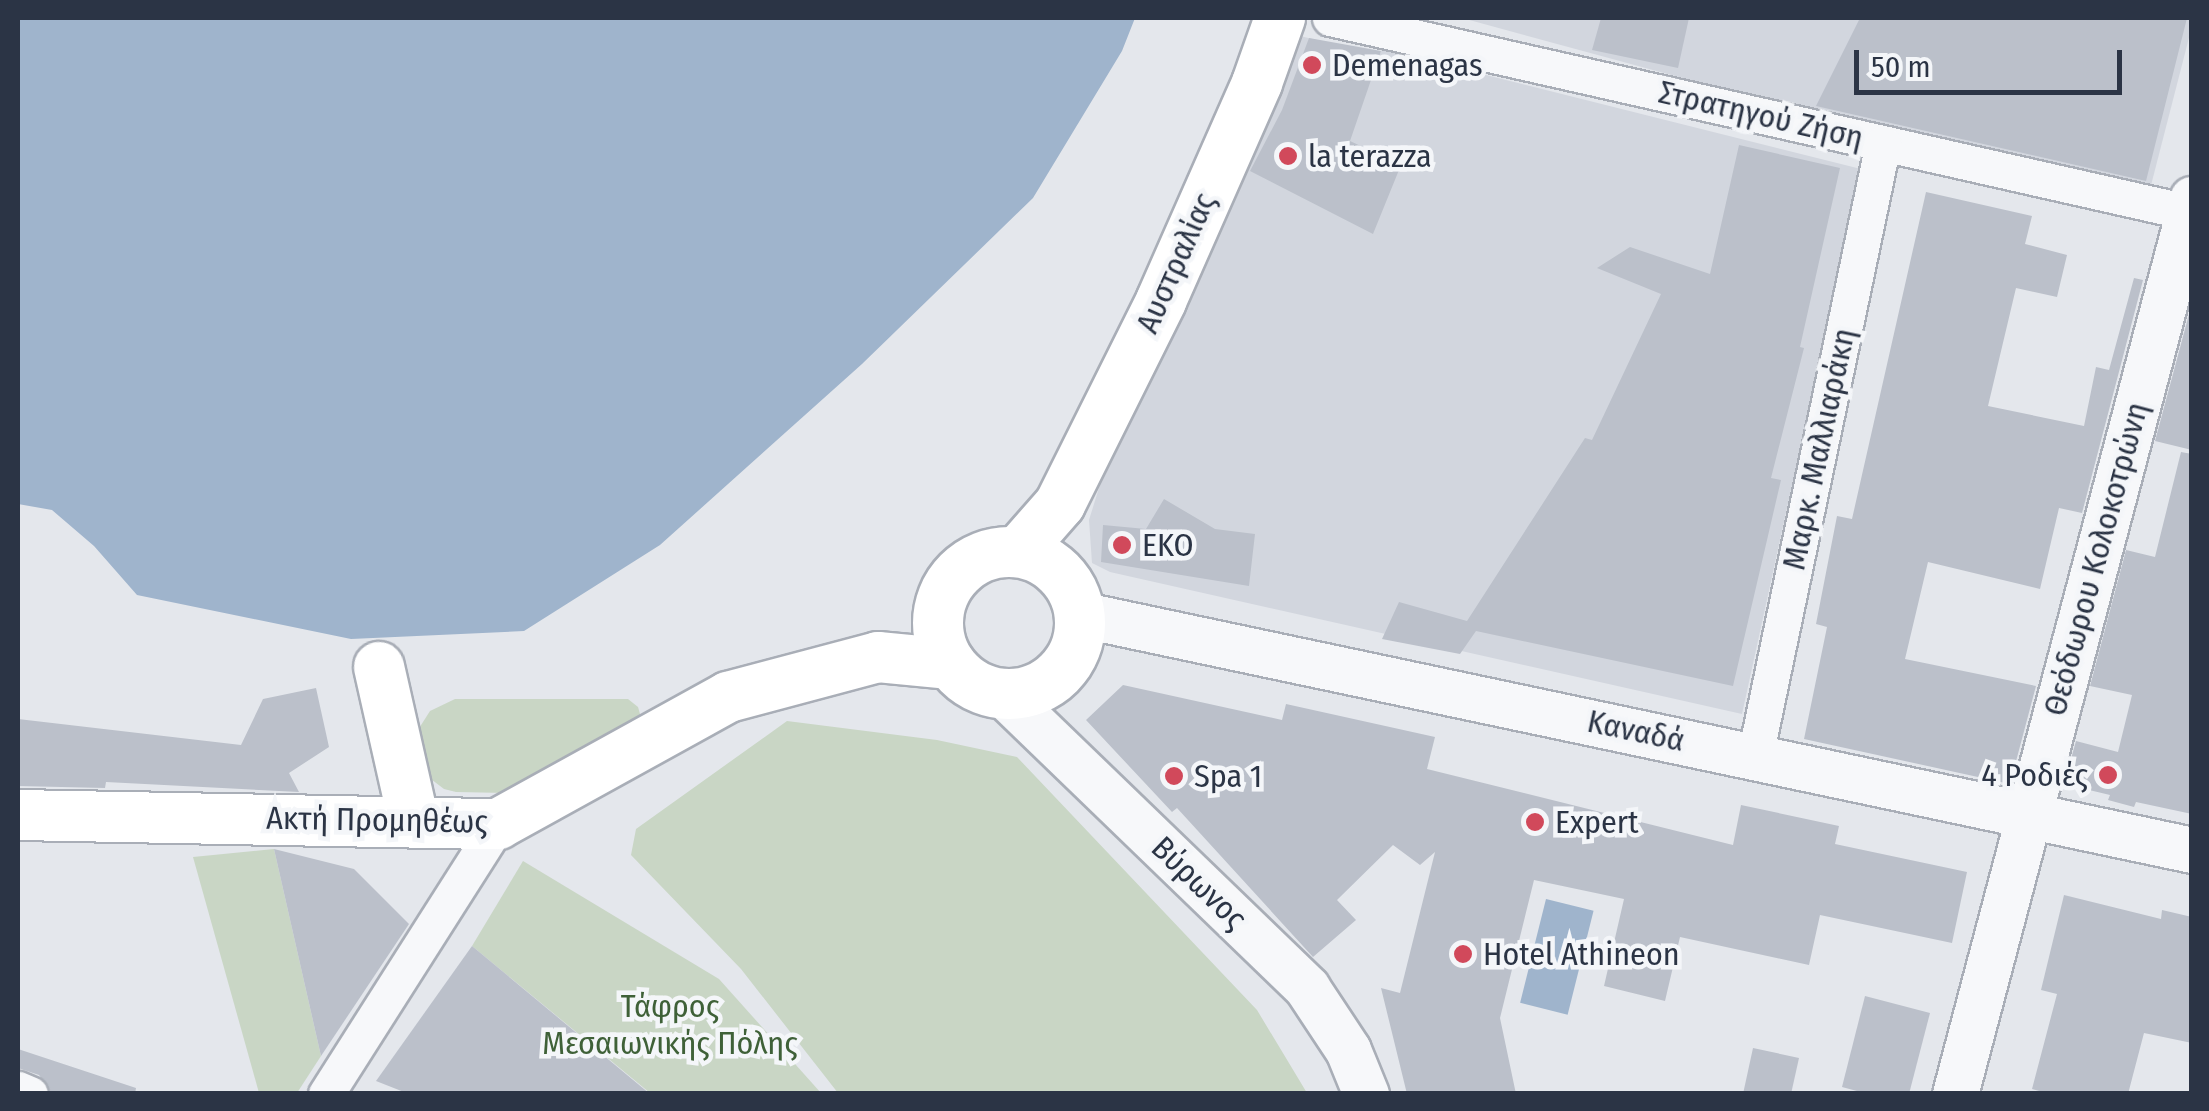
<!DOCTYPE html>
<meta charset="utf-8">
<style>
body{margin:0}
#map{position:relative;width:2209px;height:1111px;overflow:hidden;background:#e4e7ec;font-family:"Fira Sans Condensed",sans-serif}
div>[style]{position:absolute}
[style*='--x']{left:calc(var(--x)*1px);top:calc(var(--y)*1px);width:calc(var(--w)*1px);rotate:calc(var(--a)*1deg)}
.built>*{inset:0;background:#d2d6de}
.green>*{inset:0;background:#c9d6c5}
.water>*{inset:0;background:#9fb4cc;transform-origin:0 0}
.building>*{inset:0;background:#bbc0ca}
.roads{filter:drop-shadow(2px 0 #a9aeb7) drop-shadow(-2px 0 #a9aeb7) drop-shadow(0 2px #a9aeb7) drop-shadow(0 -2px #a9aeb7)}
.minor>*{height:35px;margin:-17.5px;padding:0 17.5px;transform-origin:17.5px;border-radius:17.5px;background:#f7f8fa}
.tertiary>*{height:45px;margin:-22.5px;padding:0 22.5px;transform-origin:22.5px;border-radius:22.5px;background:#f7f8fa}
.secondary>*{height:50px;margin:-25px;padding:0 25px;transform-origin:25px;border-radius:25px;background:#fff}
.secondary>.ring{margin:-25px;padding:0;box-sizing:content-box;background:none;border:50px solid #fff;border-radius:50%}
.dots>*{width:28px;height:28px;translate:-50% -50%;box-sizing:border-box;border:5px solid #f4f6f9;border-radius:50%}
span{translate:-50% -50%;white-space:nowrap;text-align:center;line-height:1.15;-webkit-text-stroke:9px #f4f6f9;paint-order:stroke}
.poi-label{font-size:32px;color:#2b3445}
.left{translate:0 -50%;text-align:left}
.right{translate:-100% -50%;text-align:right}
.street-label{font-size:32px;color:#2b3445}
.park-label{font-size:32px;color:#3f6138}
.frame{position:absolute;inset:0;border:20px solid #2b3445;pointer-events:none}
.scale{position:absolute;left:1854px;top:50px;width:268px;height:45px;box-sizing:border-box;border:5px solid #2b3445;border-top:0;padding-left:12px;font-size:30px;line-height:35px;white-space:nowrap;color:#2b3445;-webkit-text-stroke:8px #f4f6f9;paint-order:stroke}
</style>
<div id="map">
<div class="built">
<i style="clip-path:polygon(1462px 18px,2191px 18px,2192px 26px,2148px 197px,1800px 110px)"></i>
<i style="clip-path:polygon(1296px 35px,1379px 55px,1382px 49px,1861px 169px,1742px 714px,1110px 572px,1092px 563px,1089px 520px,1103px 475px)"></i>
</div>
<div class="green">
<i style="clip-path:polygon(455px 699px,628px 699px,638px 707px,642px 721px,507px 793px,456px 792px,444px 789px,423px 773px,416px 733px,430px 711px)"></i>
<i style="clip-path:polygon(787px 721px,937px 740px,1017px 757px,1257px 1010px,1307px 1093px,838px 1093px,741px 969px,631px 855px,636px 829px)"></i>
<i style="clip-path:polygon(274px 849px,321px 1056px,297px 1093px,259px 1093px,193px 857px)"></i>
<i style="clip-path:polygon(523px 861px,719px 979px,821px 1093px,650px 1093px,472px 946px)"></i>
</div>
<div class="water">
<i style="clip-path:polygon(18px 18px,1135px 18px,1122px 51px,1033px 198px,862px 364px,660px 545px,524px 631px,351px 639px,137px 595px,94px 546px,52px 510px,18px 504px)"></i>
<i style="left:1546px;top:899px;width:49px;height:107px;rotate:14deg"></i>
</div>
<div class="building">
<i style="clip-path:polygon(1601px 18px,1689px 18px,1678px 68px,1592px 50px)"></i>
<i style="clip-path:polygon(1860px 18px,2187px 18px,2146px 181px,1816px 106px)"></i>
<i style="clip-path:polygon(1309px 38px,1381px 51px,1350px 141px,1401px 165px,1373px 234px,1250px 171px,1282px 110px)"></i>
<i style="clip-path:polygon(1739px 145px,1840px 168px,1800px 347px,1804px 348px,1771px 478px,1781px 480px,1733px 686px,1476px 631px,1460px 654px,1382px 639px,1399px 602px,1467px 621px,1585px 438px,1592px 440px,1661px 294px,1597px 268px,1630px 247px,1710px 274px)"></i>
<i style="clip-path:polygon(1926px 192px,2032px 216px,2025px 244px,2067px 255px,2057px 297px,2016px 288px,1988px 406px,2084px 426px,2096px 367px,2109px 370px,2134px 278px,2143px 280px,2082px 513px,2059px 508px,2040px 589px,1928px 562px,1905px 659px,2036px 686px,2010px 784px,1804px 739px,1827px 627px,1816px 624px,1837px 516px,1852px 519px)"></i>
<i style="clip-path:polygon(2192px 303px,2192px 450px,2155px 441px)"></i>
<i style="clip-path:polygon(2181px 452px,2192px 454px,2192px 814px,2136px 802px,2134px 807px,2108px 800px,2110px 795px,2064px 784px,2076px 741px,2118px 752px,2132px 695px,2090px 686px,2126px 550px,2155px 557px)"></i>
<i style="clip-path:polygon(1164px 499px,1215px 529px,1255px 534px,1249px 586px,1101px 562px,1103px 525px,1146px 529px)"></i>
<i style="clip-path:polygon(1123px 685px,1282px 720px,1286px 704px,1435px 737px,1427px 769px,1733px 845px,1741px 805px,1839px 826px,1835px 844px,1967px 872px,1952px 943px,1820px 915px,1809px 965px,1680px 937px,1665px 1001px,1604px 986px,1624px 899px,1534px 880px,1500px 1018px,1516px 1094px,1407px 1094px,1381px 988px,1400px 993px,1435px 852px,1420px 865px,1393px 845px,1337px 900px,1356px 920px,1313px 957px,1177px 808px,1172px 812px,1086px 720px)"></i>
<i style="clip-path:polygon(316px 688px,329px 747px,289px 773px,299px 792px,106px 782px,105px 788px,18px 786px,18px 719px,241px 745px,263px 699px)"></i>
<i style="clip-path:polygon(274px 849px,354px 869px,409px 924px,321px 1056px)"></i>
<i style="clip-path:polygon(2064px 895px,2161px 919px,2162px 910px,2192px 917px,2192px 1043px,2144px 1033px,2128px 1094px,2050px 1094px,2032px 1089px,2057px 994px,2041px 990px)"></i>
<i style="clip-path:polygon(472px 946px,650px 1094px,409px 1094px,376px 1081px)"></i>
<i style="clip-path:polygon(1865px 996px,1930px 1013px,1909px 1094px,1868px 1094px,1842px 1087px)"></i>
<i style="clip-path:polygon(1753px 1048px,1799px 1058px,1791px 1094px,1743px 1094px)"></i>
<i style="clip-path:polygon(18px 1049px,136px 1088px,135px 1094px,51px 1092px,39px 1075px,18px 1068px)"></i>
</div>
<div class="roads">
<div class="minor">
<i style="--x:1330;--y:18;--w:884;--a:12.75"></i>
<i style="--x:1755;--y:756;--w:626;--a:-78.21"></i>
<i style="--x:18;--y:1089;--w:13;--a:23"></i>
<i style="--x:326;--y:1094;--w:320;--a:-57.5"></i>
</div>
<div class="tertiary">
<i style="--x:1079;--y:614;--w:1138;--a:11.97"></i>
<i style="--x:1003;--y:694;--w:423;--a:44"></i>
<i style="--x:1307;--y:988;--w:74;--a:56.5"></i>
<i style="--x:1348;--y:1050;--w:48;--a:67.8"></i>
<i style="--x:1955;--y:1094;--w:926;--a:-75.17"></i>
</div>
<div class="secondary">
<i style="--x:1018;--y:552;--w:64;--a:-48.8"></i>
<i style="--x:1060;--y:504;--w:227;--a:-63.5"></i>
<i style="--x:1161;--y:301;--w:238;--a:-66.2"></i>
<i style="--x:1257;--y:83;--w:69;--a:-70.5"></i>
<i class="ring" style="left:938px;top:552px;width:92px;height:92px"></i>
<i style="--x:379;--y:667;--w:159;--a:77.3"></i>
<i style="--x:18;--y:815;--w:480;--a:1.1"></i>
<i style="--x:498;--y:824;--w:263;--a:-28.9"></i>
<i style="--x:728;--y:697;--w:155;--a:-14.9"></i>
<i style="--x:878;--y:657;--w:73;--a:5.5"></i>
</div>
</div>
<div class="dots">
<i style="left:1312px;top:65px;background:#d1495b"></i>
<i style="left:1288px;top:156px;background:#d1495b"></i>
<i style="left:1122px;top:545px;background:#d1495b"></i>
<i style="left:2108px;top:775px;background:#d1495b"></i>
<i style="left:1174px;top:776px;background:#d1495b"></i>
<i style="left:1535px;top:822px;background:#d1495b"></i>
<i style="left:1463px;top:954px;background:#d1495b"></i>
</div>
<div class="poi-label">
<span class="left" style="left:1332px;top:65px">Demenagas</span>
<span class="left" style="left:1308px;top:156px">la terazza</span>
<span class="left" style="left:1142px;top:545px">EKO</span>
<span class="right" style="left:2088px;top:775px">4 Ροδιές</span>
<span class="left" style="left:1194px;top:776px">Spa 1</span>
<span class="left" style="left:1555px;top:822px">Expert</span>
<span class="left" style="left:1483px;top:954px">Hotel Athineon</span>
</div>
<div class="street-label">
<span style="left:1761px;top:115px;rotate:13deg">Στρατηγού Ζήση</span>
<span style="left:1176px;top:263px;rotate:-66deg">Αυστραλίας</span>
<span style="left:1819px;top:449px;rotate:-78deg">Μαρκ. Μαλλιαράκη</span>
<span style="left:2096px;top:559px;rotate:-75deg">Θεόδωρου Κολοκοτρώνη</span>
<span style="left:1636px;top:731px;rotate:12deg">Καναδά</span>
<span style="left:377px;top:820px;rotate:1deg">Ακτή Προμηθέως</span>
<span style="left:1199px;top:883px;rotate:44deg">Βύρωνος</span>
</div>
<div class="park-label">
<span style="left:670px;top:1025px">Τάφρος<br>Μεσαιωνικής Πόλης</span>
</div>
<div class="frame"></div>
<div class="scale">50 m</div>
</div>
